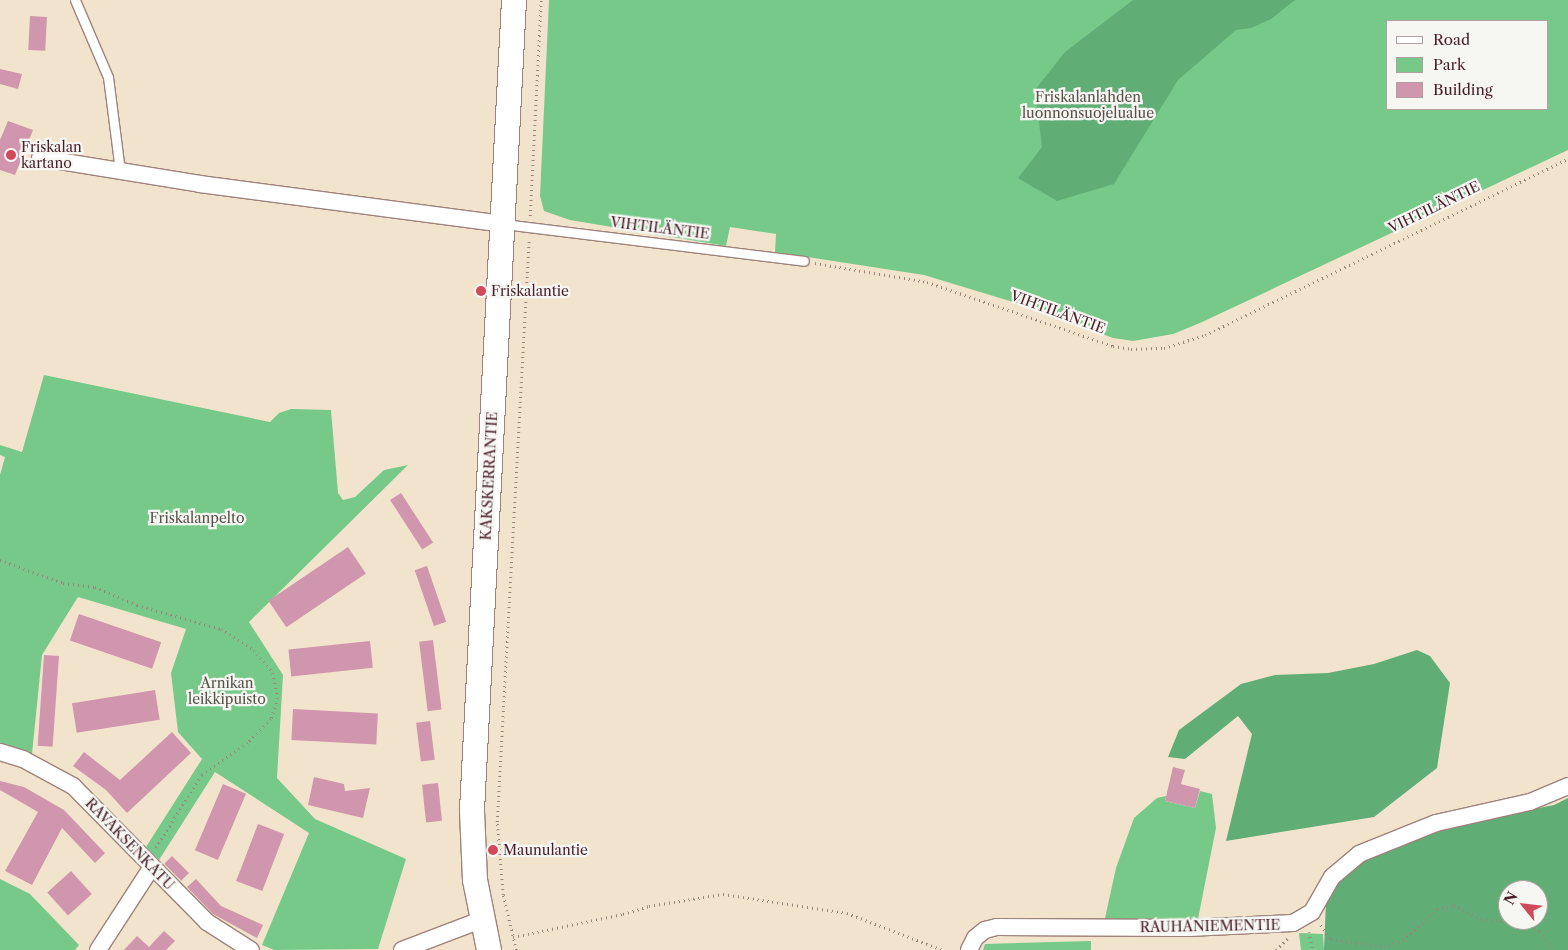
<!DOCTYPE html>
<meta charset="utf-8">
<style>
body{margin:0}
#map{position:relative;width:1568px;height:950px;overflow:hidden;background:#f2e4cc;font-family:"Libre Caslon Text",serif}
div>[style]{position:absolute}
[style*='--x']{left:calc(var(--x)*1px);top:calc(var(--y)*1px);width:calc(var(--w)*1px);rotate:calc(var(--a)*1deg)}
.green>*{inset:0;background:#77c98a}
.forest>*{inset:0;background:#61ad76}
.building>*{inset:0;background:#d096ad;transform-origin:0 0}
.path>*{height:2.5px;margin-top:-1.25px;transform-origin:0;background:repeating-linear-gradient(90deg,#9e827c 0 1px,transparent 0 5px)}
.roads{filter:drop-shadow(1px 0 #9e827c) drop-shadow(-1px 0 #9e827c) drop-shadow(0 1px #9e827c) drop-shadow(0 -1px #9e827c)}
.lane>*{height:9px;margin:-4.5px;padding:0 4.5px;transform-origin:4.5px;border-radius:4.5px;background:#fff}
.street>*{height:16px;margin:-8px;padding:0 8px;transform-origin:8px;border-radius:8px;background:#fff}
.secondary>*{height:24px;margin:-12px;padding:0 12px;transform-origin:12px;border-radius:12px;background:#fff}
.dots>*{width:14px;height:14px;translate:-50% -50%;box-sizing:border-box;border:2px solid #f6f6f2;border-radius:50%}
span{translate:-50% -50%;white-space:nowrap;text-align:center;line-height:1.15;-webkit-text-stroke:4.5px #f6f6f2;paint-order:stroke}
.park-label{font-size:14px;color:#585248}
.poi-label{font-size:14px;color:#4a1f2b}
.left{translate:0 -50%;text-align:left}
.street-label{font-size:14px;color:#4a1f2b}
.legend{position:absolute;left:1386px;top:20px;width:162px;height:90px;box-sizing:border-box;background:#f6f6f2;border:1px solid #b1a0a2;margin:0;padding:6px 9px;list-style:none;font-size:15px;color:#4a1f2b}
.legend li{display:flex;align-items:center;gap:10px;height:25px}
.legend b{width:25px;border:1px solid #b1a0a2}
.north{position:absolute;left:1498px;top:880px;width:50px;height:50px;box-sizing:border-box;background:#f6f6f2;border:1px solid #b1a0a2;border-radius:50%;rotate:299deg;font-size:14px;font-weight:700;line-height:20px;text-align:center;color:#4a1f2b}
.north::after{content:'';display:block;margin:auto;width:18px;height:22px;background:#d1495b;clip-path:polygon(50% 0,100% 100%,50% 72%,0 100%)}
</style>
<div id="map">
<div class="green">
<i style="clip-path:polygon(evenodd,549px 0,1568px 0,1568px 150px,1200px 323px,1173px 334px,1133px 341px,1113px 338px,1030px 307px,924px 275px,775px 252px,776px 234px,730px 227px,726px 246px,570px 220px,544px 211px,540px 196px,549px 0,1387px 21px,1547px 21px,1547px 109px,1387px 109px,1387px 21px)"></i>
<i style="clip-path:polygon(44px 375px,270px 422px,279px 413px,291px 409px,331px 410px,338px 493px,343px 500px,355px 497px,384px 470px,408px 465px,249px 622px,283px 675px,277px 778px,315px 819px,406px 859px,378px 949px,274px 950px,262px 945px,309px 833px,215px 772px,159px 860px,146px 847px,202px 759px,178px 732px,171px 673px,186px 629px,78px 597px,42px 655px,32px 754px,0 744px,0 475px,5px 457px,0 455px,0 445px,22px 452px)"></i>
<i style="clip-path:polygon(1200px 791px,1212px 794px,1216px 828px,1197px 924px,1110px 922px,1105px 918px,1116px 868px,1134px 818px,1157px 798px,1166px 796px,1165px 801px,1195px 808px)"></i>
<i style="clip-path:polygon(0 879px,30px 894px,79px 945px,75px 950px,0 950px)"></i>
<i style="clip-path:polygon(1299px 933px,1323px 934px,1324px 950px,1301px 950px)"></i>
<i style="clip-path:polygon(1091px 941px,1091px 950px,983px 950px,985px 944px)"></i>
</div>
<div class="forest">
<i style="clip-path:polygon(1133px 0,1295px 0,1271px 19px,1251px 28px,1236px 30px,1178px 80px,1114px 184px,1057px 201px,1018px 178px,1042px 147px,1035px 90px,1065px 52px)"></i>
<i style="clip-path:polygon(1417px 650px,1430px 656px,1450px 683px,1437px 768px,1374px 817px,1226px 841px,1252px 734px,1238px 716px,1185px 759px,1168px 757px,1179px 730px,1241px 684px,1275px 675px,1328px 673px,1374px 664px)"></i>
<i style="clip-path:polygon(evenodd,1568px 798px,1568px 950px,1324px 950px,1326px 901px,1336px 881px,1350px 866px,1446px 827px,1554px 805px,1568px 798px,1508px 890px,1538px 890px,1538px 920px,1508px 920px,1508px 890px)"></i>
</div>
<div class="building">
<i style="left:30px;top:16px;width:17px;height:34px;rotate:3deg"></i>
<i style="clip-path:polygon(0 69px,22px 74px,18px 89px,0 84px)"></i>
<i style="clip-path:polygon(8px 121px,33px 130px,15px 175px,0 170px,0 140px)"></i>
<i style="left:401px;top:493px;width:59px;height:13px;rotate:57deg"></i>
<i style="left:348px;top:547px;width:32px;height:96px;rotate:56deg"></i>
<i style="left:427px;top:566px;width:59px;height:13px;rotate:71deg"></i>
<i style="left:79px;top:614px;width:87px;height:28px;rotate:19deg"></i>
<i style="left:433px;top:640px;width:70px;height:14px;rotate:83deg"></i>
<i style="left:370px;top:641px;width:27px;height:82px;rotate:84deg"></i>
<i style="left:44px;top:655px;width:15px;height:91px;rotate:4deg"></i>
<i style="left:155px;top:690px;width:30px;height:84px;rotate:81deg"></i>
<i style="left:293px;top:709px;width:85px;height:31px;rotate:3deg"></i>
<i style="left:430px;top:721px;width:39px;height:14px;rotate:83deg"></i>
<i style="clip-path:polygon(172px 732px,191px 753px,127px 813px,106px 790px,73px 766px,84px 752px,120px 780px)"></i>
<i style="clip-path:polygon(1173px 767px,1185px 770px,1181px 784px,1200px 789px,1195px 808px,1165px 801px)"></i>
<i style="clip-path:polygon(314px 777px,344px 784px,345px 791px,370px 788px,363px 818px,308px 805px)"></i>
<i style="clip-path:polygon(0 781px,24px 787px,64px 810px,105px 853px,95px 863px,62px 828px,32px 885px,5px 871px,38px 812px,0 790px)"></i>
<i style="left:438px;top:783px;width:38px;height:16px;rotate:84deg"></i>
<i style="left:223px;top:784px;width:25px;height:72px;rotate:23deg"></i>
<i style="left:258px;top:824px;width:28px;height:61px;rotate:21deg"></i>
<i style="left:172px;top:856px;width:24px;height:11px;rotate:45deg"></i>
<i style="left:71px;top:871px;width:31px;height:32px;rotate:48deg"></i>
<i style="clip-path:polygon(196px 879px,221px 906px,263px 925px,257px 938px,213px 914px,187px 887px)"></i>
<i style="clip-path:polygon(164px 931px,175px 941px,166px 950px,124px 950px,137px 936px,149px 947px)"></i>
</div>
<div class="path">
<i style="--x:530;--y:216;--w:216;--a:-87.1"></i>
<i style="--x:815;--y:263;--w:114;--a:9.6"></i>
<i style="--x:927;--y:282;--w:197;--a:19"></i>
<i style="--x:1113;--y:346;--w:18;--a:9"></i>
<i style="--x:1131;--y:349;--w:33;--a:-2"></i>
<i style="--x:1164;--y:348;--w:43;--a:-17.6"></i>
<i style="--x:1205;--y:335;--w:403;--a:-25.9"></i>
<i style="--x:0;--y:560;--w:67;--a:20.1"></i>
<i style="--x:63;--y:583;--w:32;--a:7"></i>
<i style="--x:95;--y:587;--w:46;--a:23.2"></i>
<i style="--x:137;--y:605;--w:87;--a:15.9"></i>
<i style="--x:221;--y:629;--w:39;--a:32"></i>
<i style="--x:254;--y:650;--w:30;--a:50"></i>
<i style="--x:273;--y:673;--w:25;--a:79"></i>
<i style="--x:278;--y:698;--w:22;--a:108"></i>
<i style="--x:271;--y:719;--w:33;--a:134"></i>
<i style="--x:248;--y:743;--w:56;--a:145.2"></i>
<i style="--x:202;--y:775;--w:86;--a:122.2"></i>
<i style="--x:1321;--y:925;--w:17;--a:54"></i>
<i style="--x:1331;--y:939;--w:54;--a:8.6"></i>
<i style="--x:1384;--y:947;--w:20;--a:-20"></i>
<i style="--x:1403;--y:940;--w:46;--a:-42.4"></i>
<i style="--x:1437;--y:909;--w:17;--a:-13"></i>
<i style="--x:1454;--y:905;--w:30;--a:27"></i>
<i style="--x:1481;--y:919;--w:45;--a:5.1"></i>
<i style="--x:1526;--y:923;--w:16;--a:30"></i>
<i style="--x:1540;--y:931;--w:24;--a:52"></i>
<i style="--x:1309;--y:932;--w:18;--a:77"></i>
<i style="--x:513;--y:937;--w:112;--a:-11.8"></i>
<i style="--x:623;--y:914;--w:27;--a:-17"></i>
<i style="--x:649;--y:906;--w:75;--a:-9.2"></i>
<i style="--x:723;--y:894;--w:125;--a:8.7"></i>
<i style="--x:847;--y:913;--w:103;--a:21.1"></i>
<i style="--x:516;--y:950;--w:57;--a:-103.3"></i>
<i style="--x:503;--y:895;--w:73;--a:-94.7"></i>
<i style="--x:497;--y:822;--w:584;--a:-86.86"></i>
<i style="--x:1276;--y:950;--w:16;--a:-45"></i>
</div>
<div class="roads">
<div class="lane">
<i style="--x:75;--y:0;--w:84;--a:66.8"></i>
<i style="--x:108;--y:77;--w:95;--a:82.7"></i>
<i style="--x:504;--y:224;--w:302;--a:7"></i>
</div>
<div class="street">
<i style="--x:40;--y:158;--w:162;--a:9.2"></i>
<i style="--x:200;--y:184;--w:305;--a:7.5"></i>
<i style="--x:0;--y:752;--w:24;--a:17"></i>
<i style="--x:23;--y:759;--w:57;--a:28.4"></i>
<i style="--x:73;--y:786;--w:191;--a:45.4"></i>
<i style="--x:207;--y:922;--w:52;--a:32.5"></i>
<i style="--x:98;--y:950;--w:99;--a:-57"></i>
<i style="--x:402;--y:950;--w:85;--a:-20.8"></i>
<i style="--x:969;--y:950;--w:13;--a:-63"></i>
<i style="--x:975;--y:938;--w:13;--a:-39"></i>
<i style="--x:985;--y:930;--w:12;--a:-14"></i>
<i style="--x:997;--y:927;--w:192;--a:0.3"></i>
<i style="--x:1189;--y:928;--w:104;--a:-2.8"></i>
<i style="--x:1293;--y:923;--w:22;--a:-30"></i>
<i style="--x:1312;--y:912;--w:40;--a:-60.3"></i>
<i style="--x:1332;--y:877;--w:35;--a:-40"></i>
<i style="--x:1359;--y:854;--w:83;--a:-21.9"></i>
<i style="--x:1436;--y:823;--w:96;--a:-12.6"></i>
<i style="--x:1530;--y:802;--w:41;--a:-22.8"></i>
</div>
<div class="secondary">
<i style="--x:489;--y:950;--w:71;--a:-101.3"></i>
<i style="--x:475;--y:880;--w:70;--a:-92.5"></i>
<i style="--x:472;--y:810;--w:811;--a:-87.03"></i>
</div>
</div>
<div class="dots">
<i style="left:11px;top:155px;background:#d1495b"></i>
<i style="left:481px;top:291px;background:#d1495b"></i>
<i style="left:493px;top:850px;background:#d1495b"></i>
</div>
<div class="park-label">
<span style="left:1088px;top:105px">Friskalanlahden<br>luonnonsuojelualue</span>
<span style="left:197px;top:518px">Friskalanpelto</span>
<span style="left:227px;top:691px">Arnikan<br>leikkipuisto</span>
</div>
<div class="poi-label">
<span class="left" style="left:21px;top:155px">Friskalan<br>kartano</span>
<span class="left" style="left:491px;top:291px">Friskalantie</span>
<span class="left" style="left:503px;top:850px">Maunulantie</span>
</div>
<div class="street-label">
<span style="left:1434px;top:207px;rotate:-26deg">VIHTILÄNTIE</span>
<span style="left:660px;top:228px;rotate:7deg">VIHTILÄNTIE</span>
<span style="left:1058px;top:312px;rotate:20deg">VIHTILÄNTIE</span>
<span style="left:489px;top:476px;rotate:-87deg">KAKSKERRANTIE</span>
<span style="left:130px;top:844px;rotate:46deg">RAVAKSENKATU</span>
<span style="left:1210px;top:926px;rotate:-1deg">RAUHANIEMENTIE</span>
</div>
<ul class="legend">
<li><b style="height:6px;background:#fff"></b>Road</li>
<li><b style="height:14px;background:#77c98a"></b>Park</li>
<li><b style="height:14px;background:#d096ad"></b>Building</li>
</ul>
<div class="north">N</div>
</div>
